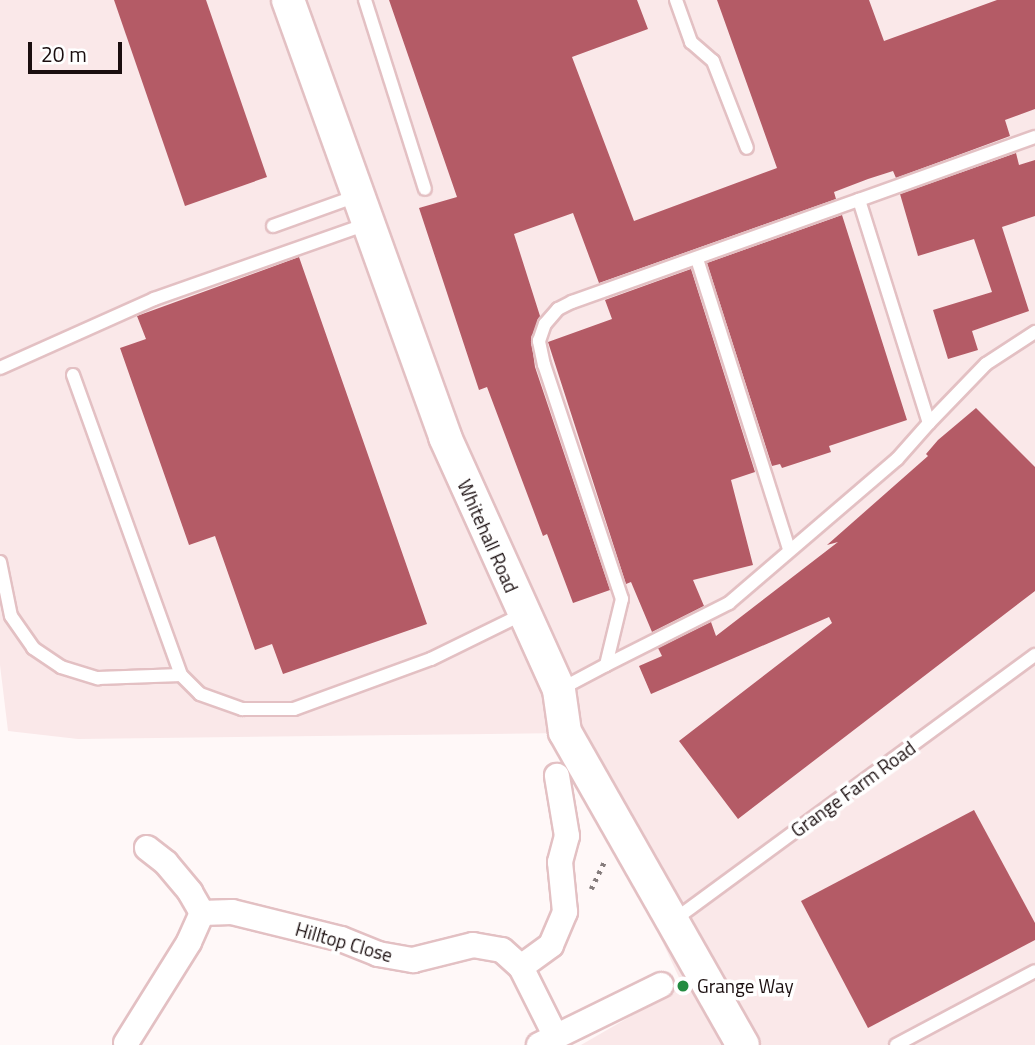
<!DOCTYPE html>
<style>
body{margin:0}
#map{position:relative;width:1035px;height:1045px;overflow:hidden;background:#fff8f8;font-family:"Titillium Web",sans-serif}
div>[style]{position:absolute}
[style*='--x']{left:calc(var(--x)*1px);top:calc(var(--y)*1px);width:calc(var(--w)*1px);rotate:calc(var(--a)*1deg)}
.built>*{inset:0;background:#fae8e9}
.building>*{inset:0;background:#b45b66}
.path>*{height:4.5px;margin-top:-2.25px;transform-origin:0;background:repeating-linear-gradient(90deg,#867d7d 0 3.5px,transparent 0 8.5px)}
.roads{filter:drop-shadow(2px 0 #e3c0c3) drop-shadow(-2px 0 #e3c0c3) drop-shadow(0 2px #e3c0c3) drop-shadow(0 -2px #e3c0c3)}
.service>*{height:12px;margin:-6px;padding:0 6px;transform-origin:6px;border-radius:6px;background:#fff}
.minor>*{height:24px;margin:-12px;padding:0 12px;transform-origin:12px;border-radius:12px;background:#fff}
.tertiary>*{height:32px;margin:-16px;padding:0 16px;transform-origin:16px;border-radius:16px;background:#fff}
.dots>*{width:19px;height:19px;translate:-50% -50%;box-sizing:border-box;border:4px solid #fff;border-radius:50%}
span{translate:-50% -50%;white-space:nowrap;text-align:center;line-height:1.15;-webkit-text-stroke:7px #fff;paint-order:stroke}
.street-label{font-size:19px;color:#1a0e0f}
.poi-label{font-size:19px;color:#1a0e0f}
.left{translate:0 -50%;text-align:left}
.scale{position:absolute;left:28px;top:42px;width:94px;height:32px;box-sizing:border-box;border:4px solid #1a0e0f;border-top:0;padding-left:9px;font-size:21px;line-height:24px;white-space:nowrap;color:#1a0e0f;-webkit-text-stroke:5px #fff;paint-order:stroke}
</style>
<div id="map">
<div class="built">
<i style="clip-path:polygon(0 0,1035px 0,1035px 1045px,581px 1045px,683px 986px,565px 733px,78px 739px,8px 731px,0 665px)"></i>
</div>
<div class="building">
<i style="clip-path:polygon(114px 0,206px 0,267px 177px,185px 206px)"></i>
<i style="clip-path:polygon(389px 0,637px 0,648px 29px,572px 57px,634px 221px,777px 168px,717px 0,869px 0,884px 41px,997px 0,1035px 0,1035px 109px,1005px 120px,1010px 136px,896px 178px,893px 171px,868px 179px,834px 192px,836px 199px,599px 283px,573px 213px,514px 234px,540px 316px,531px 339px,535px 367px,610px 590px,573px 603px,547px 534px,543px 536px,487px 387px,479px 390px,419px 208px,457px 197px)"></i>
<i style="clip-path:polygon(1016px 153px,1019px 165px,1035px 160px,1035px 216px,1002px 227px,1029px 311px,972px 331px,978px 350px,948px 359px,933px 310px,992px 292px,974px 239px,918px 256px,900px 194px)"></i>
<i style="clip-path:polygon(842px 215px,907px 420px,829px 446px,831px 452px,782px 468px,780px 464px,772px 466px,707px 263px)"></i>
<i style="clip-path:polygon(299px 257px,427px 624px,283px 674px,272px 644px,255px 650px,215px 536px,189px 545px,120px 348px,146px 339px,137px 316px)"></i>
<i style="clip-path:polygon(691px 269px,755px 472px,731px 480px,753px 565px,693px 580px,704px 606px,652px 632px,631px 582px,626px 584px,548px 342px,612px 319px,605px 300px)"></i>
<i style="clip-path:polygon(976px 408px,1035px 467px,1035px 591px,738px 819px,679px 741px,832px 623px,829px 617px,651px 694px,639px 666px,662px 656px,658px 648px,711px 622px,716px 636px,838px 542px,827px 545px,928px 456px,926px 454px,938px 440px)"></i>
<i style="clip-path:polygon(974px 810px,1035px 923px,1035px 940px,868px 1028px,801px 901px)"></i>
</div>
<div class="path">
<i style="--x:591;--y:889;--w:30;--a:-64"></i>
</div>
<div class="roads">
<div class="service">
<i style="--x:365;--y:0;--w:198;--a:72.4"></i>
<i style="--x:676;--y:0;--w:45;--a:70.3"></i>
<i style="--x:691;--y:42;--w:29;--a:41"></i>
<i style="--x:713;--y:61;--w:93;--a:68.7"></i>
<i style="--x:859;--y:200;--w:187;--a:-19.7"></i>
<i style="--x:273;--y:226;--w:89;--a:-19.7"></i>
<i style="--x:697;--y:259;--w:304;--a:72.4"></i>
<i style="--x:0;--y:368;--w:169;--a:-24.1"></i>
<i style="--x:154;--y:299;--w:226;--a:-19.4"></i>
<i style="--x:73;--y:375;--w:319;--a:70.2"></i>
<i style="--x:181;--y:675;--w:27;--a:45"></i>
<i style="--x:200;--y:694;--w:45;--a:19.7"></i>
<i style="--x:242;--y:709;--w:52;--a:0"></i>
<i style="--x:294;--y:709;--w:146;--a:-20.1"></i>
<i style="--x:431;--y:659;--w:102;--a:-26.1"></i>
<i style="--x:929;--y:423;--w:82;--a:-46"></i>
<i style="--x:986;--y:364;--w:59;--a:-33.1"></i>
<i style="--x:0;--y:562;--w:55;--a:78.5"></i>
<i style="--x:11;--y:616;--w:39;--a:55"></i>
<i style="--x:33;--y:648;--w:34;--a:34"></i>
<i style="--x:61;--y:667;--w:39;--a:17"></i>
<i style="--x:98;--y:678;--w:83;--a:-2.1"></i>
<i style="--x:559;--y:690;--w:53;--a:-28"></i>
<i style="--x:606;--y:665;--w:68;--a:-76.4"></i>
<i style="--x:622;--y:599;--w:247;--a:-108.4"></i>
<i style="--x:544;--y:365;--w:25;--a:-102"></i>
<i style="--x:539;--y:341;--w:18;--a:-71"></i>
<i style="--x:545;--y:324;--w:20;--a:-49"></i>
<i style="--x:558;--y:309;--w:16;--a:-27"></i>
<i style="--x:572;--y:302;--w:305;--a:-19.6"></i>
<i style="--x:859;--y:200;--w:234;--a:72.6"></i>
<i style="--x:929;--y:423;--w:48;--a:131.6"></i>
<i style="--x:897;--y:459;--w:221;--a:139.4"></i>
<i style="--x:729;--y:603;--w:138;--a:153.2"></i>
<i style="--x:674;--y:920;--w:448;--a:-36.3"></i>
<i style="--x:896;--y:1045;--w:157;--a:-28"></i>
</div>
<div class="minor">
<i style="--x:147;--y:848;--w:24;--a:38"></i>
<i style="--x:166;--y:863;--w:38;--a:50"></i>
<i style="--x:190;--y:892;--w:24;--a:60"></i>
<i style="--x:555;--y:1035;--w:76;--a:-116.6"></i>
<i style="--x:521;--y:967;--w:37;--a:-36"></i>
<i style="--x:551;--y:945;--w:36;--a:-67"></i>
<i style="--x:565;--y:912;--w:50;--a:-95.7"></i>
<i style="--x:560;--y:862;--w:27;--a:-75"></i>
<i style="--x:567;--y:836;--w:61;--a:-99.5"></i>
<i style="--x:126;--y:1043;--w:119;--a:-58"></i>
<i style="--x:189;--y:942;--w:32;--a:-66"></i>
<i style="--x:202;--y:913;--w:30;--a:-2"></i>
<i style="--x:232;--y:912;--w:112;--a:13.9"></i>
<i style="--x:341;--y:939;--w:40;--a:22"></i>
<i style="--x:378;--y:954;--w:36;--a:10"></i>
<i style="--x:413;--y:960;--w:62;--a:-14"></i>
<i style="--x:473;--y:945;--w:29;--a:10"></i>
<i style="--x:502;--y:950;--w:25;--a:42"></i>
<i style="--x:539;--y:1045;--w:136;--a:-26.2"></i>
</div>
<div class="tertiary">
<i style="--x:288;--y:0;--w:464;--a:70.2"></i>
<i style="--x:445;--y:437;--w:277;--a:65.7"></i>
<i style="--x:559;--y:690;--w:42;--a:81.9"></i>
<i style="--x:565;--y:732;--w:360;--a:60.4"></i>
</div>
</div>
<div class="dots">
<i style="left:683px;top:986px;background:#248b41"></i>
</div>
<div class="street-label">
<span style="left:488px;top:536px;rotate:66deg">Whitehall Road</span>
<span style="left:853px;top:789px;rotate:-36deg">Grange Farm Road</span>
<span style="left:344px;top:942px;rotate:16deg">Hilltop Close</span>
</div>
<div class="poi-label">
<span class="left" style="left:697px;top:986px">Grange Way</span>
</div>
<div class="scale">20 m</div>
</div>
